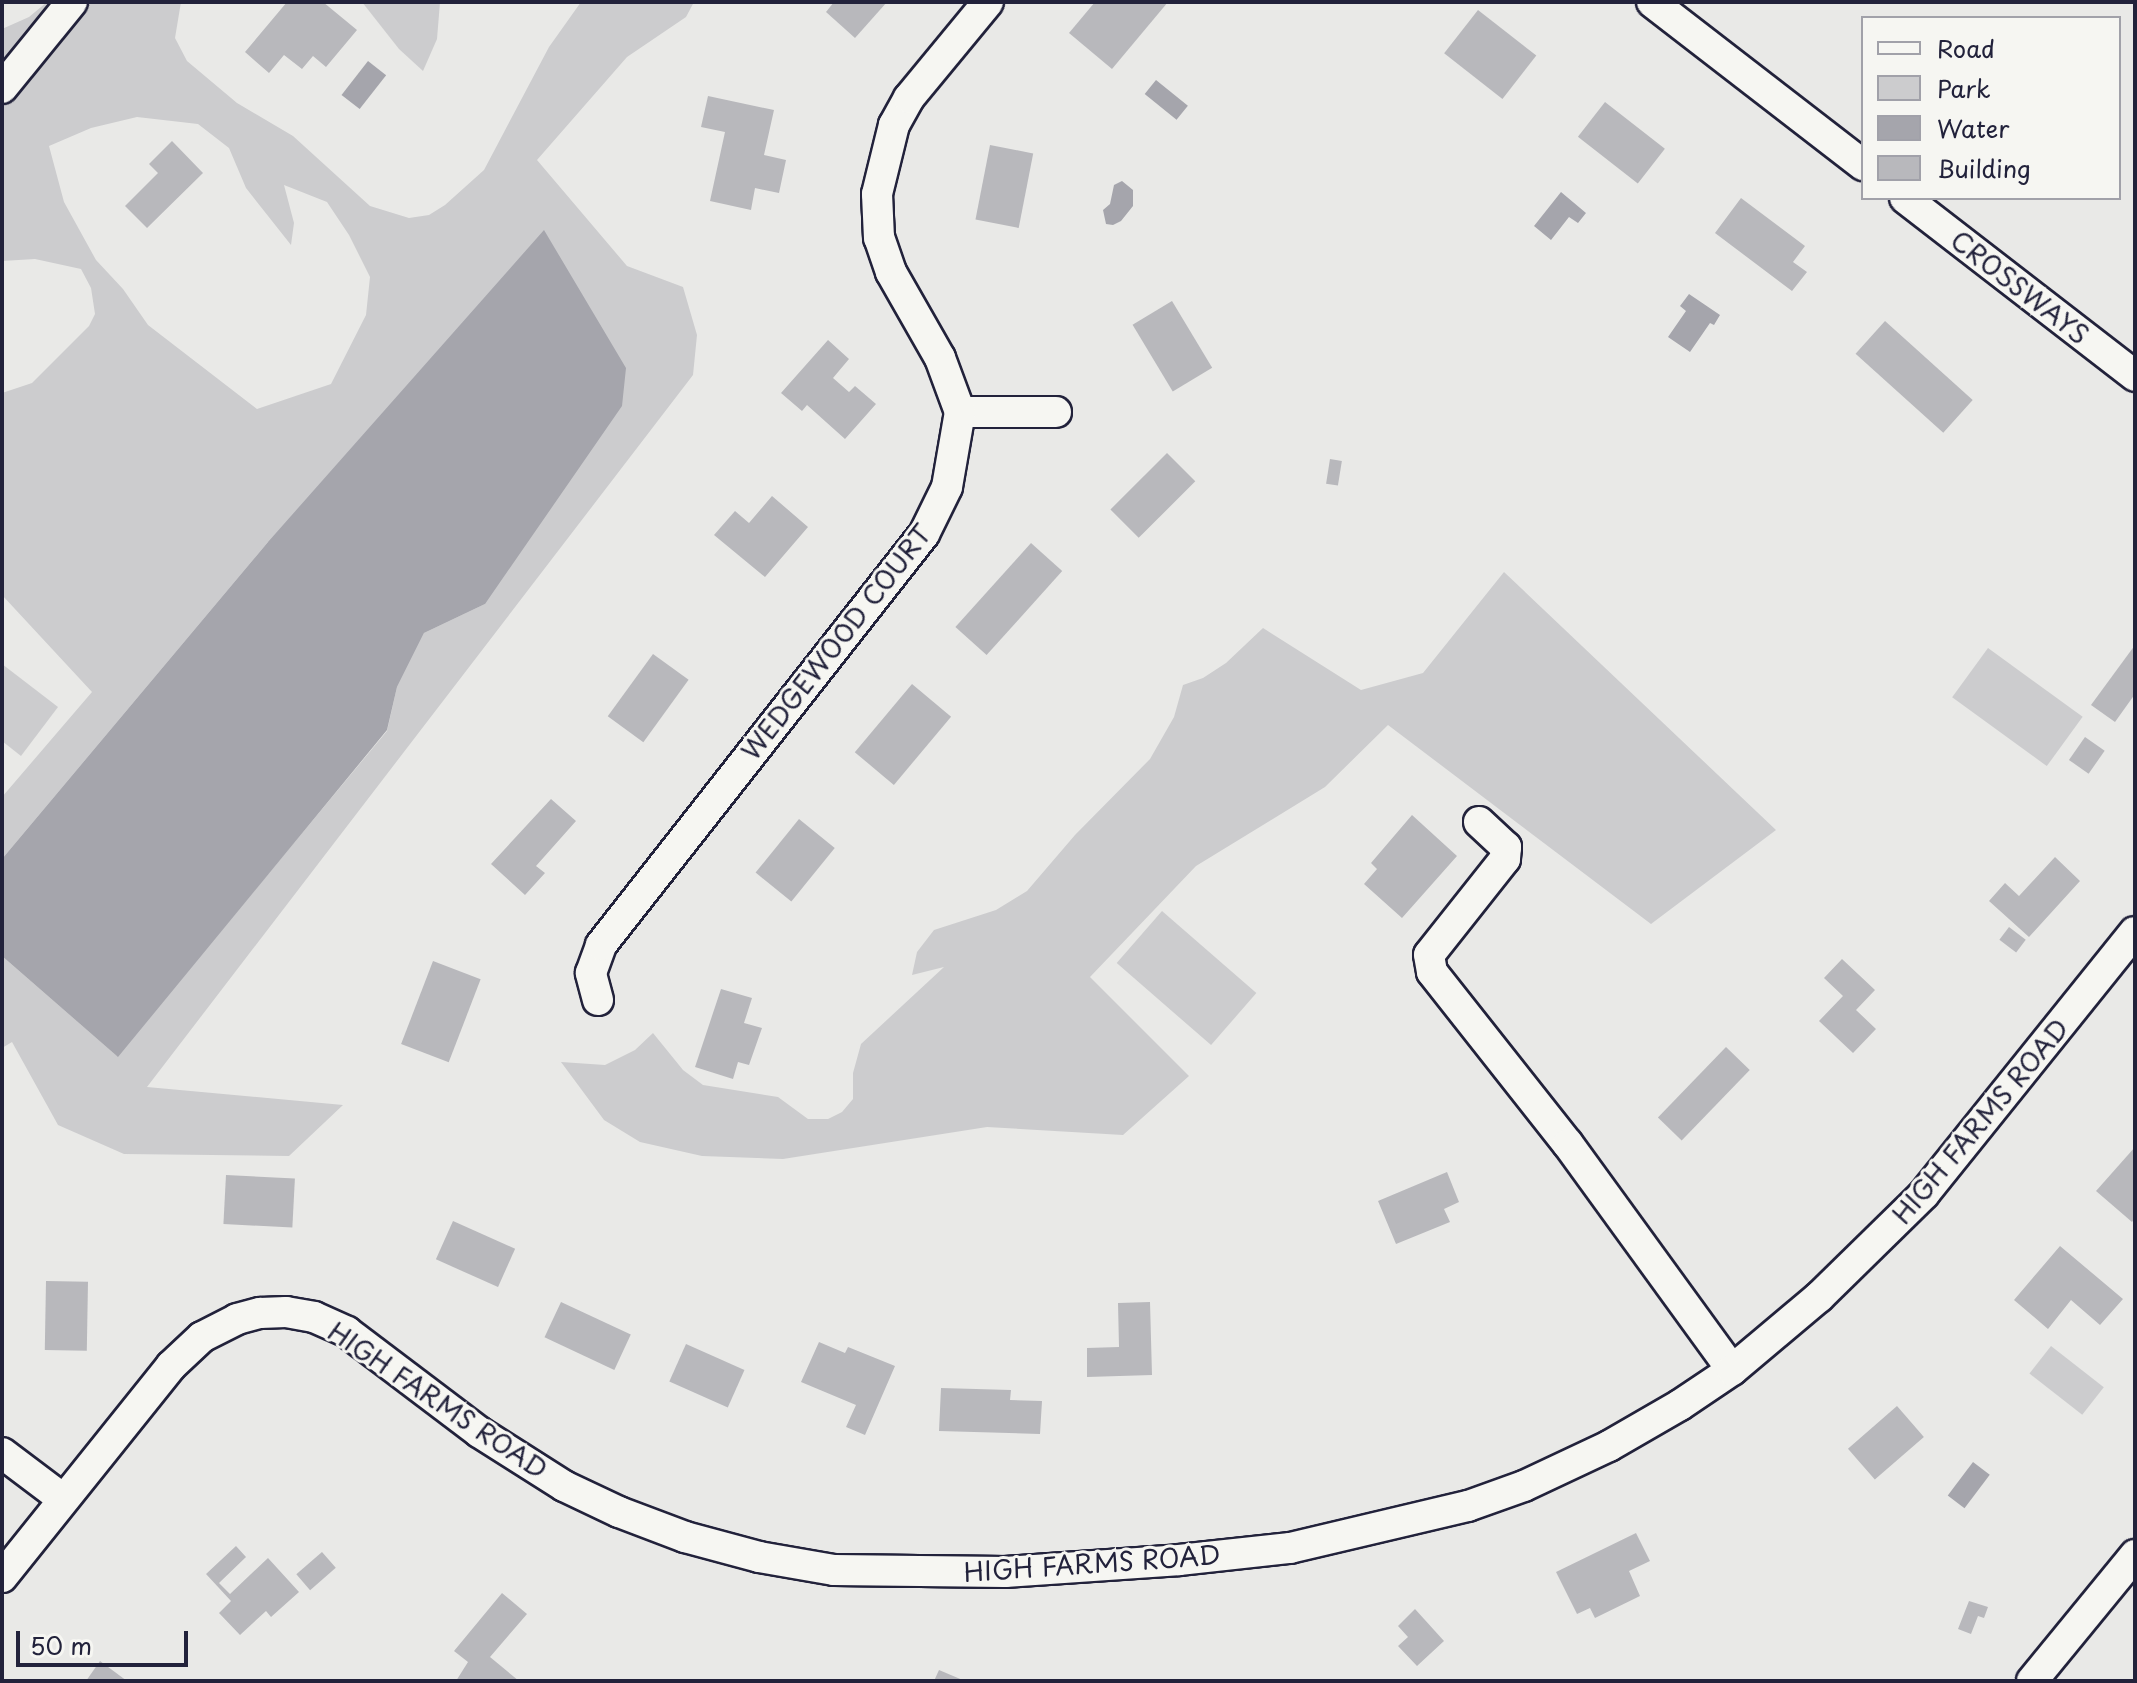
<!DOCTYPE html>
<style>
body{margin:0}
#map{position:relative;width:2137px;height:1683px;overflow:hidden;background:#e9e9e7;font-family:"Playpen Sans",sans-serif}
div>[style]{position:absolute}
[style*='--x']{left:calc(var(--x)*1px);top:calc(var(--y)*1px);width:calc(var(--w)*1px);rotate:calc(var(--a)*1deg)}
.green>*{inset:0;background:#ccccce;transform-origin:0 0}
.water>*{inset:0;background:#a5a5ac;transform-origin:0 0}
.building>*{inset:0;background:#b8b8bc;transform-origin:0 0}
.roads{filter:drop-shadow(2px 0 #22223b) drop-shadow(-2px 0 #22223b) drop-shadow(0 2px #22223b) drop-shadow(0 -2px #22223b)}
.minor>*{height:30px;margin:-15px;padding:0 15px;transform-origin:15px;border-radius:15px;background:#f6f6f2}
span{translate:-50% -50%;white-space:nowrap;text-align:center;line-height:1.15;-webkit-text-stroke:6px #f6f6f2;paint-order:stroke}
.street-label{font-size:26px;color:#22223b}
.frame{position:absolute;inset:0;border:4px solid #22223b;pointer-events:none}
.legend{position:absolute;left:1861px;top:16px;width:260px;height:184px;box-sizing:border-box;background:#f6f6f2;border:2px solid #a1a1a9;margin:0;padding:10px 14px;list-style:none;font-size:24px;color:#22223b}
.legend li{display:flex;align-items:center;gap:16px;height:40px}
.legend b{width:40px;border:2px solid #a1a1a9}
.scale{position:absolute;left:16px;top:1631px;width:172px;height:36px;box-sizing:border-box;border:4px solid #22223b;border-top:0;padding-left:10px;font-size:24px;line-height:28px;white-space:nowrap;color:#22223b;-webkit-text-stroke:6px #f6f6f2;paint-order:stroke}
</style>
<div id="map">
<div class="green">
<i style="clip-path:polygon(evenodd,47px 2px,181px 2px,175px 38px,187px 61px,237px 103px,293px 136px,370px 206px,409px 218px,429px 215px,445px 205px,484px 170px,549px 47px,581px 2px,694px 2px,686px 17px,627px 57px,537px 160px,627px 266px,683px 287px,697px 335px,693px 375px,147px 1087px,343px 1105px,289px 1156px,124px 1154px,58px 1125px,12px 1042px,2px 1048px,2px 956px,117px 1056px,387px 731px,397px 687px,424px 633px,485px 604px,268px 542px,2px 859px,2px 797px,92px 692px,2px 595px,2px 393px,32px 383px,89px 326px,95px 314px,91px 288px,81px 269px,35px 259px,2px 261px,2px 29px,29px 17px,47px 2px,137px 117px,198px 124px,229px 148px,246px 188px,291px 245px,294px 223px,284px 185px,327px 202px,349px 235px,370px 277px,366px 315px,331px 384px,257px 409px,148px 325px,123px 289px,96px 260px,64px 202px,49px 146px,91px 128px,137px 117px)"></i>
<i style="clip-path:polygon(362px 2px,440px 2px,437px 39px,423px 71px,399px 49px)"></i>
<i style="clip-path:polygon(1504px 572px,1776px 830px,1651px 924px,1388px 725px,1325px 787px,1196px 866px,1090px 977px,1189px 1076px,1123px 1135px,987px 1127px,783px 1159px,702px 1156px,640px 1142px,604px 1120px,561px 1062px,605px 1065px,635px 1050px,653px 1033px,683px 1070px,703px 1085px,778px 1097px,808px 1119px,828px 1119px,842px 1112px,853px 1099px,853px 1073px,861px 1044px,944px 967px,912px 975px,917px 952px,934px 930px,996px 910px,1027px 891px,1075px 835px,1150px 759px,1174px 717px,1183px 685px,1203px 678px,1226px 663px,1263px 628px,1361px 690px,1423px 673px)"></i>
<i style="left:1988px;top:648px;width:117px;height:61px;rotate:36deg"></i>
<i style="clip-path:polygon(2px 664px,58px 707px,21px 756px,2px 741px)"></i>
<i style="left:1162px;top:911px;width:125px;height:69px;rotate:41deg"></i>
<i style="left:2051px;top:1346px;width:67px;height:35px;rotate:38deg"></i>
</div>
<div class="water">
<i style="left:368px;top:61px;width:23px;height:43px;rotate:38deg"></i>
<i style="left:1156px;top:80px;width:41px;height:18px;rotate:39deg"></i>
<i style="clip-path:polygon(1122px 181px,1133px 190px,1133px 206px,1121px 221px,1113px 225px,1106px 224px,1103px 210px,1110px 204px,1114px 185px)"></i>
<i style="clip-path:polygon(1561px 192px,1586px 213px,1578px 223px,1569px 217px,1551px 240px,1534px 226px)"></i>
<i style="clip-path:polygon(544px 230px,626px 368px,622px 406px,485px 604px,424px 633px,397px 687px,387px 730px,118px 1057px,2px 956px,2px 859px,268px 542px)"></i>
<i style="clip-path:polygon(1689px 294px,1720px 315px,1714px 325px,1710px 323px,1690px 352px,1668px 337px,1686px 311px,1680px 306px)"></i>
<i style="left:1973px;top:1462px;width:21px;height:42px;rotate:37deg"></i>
</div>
<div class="building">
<i style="clip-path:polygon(287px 2px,323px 2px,357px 30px,326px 67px,313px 56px,302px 69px,284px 55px,269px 73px,245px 52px)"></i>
<i style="clip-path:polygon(834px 2px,887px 2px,855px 38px,826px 12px)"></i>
<i style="clip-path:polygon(1095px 2px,1168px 2px,1112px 69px,1069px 33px)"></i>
<i style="left:1478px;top:10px;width:74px;height:55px;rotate:38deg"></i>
<i style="clip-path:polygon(708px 96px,774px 110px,764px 155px,786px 160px,779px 193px,755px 188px,751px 210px,710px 201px,725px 132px,701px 127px)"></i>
<i style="left:1605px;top:102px;width:76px;height:44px;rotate:38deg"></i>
<i style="clip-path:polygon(172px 141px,203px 173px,147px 228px,125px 206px,158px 173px,149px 164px)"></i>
<i style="left:990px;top:145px;width:44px;height:76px;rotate:11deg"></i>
<i style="clip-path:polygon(1741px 198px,1805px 246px,1793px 262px,1807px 272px,1792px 291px,1715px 233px)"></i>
<i style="left:1172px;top:301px;width:78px;height:46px;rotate:59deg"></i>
<i style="left:1885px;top:321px;width:118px;height:44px;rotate:42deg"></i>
<i style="clip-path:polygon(828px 340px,849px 359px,833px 378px,849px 392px,855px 386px,876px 404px,845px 439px,807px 405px,802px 411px,781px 393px)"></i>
<i style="left:1167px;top:453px;width:40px;height:80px;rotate:45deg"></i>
<i style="left:1330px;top:459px;width:12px;height:25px;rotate:9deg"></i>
<i style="clip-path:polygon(772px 496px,808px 527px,765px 577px,714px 535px,735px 511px,749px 523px)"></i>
<i style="left:1031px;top:543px;width:42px;height:113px;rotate:42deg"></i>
<i style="clip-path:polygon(2135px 645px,2135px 694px,2115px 722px,2091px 705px)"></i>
<i style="left:653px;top:654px;width:44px;height:77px;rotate:36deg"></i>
<i style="left:912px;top:684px;width:51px;height:89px;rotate:40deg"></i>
<i style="left:2085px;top:737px;width:24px;height:28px;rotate:35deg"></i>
<i style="clip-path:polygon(551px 799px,576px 821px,536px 866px,545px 873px,525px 895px,491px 864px)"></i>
<i style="clip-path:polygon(1412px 815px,1457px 856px,1402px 918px,1364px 884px,1377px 869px,1371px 863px)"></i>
<i style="left:799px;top:819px;width:46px;height:69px;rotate:39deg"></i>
<i style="clip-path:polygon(2055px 857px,2080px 881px,2029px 937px,1989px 901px,2005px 883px,2019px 896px)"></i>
<i style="left:2009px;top:927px;width:21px;height:16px;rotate:37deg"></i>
<i style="clip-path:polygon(1842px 959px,1875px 990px,1856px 1010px,1876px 1029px,1853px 1053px,1819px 1021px,1843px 996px,1824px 978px)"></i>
<i style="left:433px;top:961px;width:51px;height:89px;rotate:21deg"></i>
<i style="clip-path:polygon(721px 989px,752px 998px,744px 1023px,762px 1028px,749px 1065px,738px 1062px,733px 1079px,695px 1067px)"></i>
<i style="left:1726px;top:1047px;width:33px;height:98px;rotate:44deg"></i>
<i style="clip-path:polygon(2135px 1147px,2135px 1218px,2132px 1222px,2096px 1191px)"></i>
<i style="clip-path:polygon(1447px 1172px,1459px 1202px,1444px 1209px,1450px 1222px,1396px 1244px,1378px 1201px)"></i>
<i style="left:226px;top:1175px;width:69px;height:49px;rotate:3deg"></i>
<i style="left:453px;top:1221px;width:68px;height:42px;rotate:24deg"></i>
<i style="clip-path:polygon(2060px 1246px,2123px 1299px,2100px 1325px,2071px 1300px,2048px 1329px,2014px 1300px)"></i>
<i style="left:46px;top:1281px;width:42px;height:69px;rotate:1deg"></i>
<i style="left:561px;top:1302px;width:77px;height:39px;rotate:25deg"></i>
<i style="clip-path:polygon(1150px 1302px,1152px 1375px,1087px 1377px,1087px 1348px,1119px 1347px,1118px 1303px)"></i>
<i style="clip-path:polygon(819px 1342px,845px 1353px,848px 1347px,895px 1366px,865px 1435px,846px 1427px,856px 1405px,801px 1382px)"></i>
<i style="left:686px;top:1344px;width:64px;height:41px;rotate:24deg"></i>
<i style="clip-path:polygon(941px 1388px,1011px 1390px,1010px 1400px,1042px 1401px,1040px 1434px,939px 1431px)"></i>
<i style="left:1897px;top:1406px;width:41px;height:65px;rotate:49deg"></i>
<i style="clip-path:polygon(1636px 1533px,1650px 1561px,1629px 1571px,1640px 1596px,1595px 1618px,1590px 1608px,1577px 1614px,1556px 1572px)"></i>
<i style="clip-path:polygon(236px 1546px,246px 1557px,219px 1583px,230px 1594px,268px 1558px,299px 1592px,271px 1617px,266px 1611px,240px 1635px,219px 1613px,231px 1601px,206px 1574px)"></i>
<i style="left:322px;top:1552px;width:21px;height:34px;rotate:49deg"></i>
<i style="clip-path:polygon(502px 1593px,527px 1614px,490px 1657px,519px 1681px,456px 1681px,468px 1662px,454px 1651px)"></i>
<i style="clip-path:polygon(1969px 1601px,1988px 1607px,1984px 1618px,1978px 1616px,1971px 1634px,1958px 1629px)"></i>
<i style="clip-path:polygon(1415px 1609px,1444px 1641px,1417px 1666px,1398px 1646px,1408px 1637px,1398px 1626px)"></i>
<i style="clip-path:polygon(100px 1661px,127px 1681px,86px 1681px)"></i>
<i style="clip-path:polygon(939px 1670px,965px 1681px,934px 1681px)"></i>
</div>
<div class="roads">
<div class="minor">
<i style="--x:1652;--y:2;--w:267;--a:37.7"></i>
<i style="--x:2;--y:88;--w:111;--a:-50.9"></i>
<i style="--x:1905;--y:198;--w:291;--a:37.7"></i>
<i style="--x:960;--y:412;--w:96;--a:0"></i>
<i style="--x:1479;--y:822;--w:37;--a:43"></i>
<i style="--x:1506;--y:847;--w:12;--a:95"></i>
<i style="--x:1505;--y:859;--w:122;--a:128.4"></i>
<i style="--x:1429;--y:955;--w:17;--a:80"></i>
<i style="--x:1432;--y:972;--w:219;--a:51.7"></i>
<i style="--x:1568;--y:1144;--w:279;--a:54"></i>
<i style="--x:598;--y:1000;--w:28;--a:-105"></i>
<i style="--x:591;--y:973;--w:30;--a:-70"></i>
<i style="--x:601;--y:945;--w:523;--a:-51.84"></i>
<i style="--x:924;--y:534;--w:52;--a:-63.9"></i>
<i style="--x:947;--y:487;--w:76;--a:-80.2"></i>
<i style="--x:960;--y:412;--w:58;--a:-110.3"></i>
<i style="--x:940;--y:358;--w:99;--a:-119.7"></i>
<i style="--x:891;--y:272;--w:36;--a:-109"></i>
<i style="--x:879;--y:238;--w:44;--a:-92.6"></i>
<i style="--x:877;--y:194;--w:71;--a:-76.2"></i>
<i style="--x:894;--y:125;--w:31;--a:-61"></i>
<i style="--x:909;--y:98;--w:124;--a:-50.5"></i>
<i style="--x:2;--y:1453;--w:76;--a:37"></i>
<i style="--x:2;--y:1577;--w:270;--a:-51.3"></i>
<i style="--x:171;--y:1366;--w:42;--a:-43.1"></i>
<i style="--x:202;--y:1337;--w:39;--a:-27"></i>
<i style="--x:237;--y:1319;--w:24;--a:-15"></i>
<i style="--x:260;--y:1313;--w:26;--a:-2"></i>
<i style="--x:286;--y:1312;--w:28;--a:10"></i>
<i style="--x:314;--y:1317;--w:36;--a:24"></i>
<i style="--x:347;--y:1332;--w:166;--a:37.1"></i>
<i style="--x:479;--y:1432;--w:101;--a:32.4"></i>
<i style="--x:564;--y:1486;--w:61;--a:25.3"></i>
<i style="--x:619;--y:1512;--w:71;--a:20.7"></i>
<i style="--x:685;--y:1537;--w:77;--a:15.1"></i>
<i style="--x:759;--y:1557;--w:76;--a:9.8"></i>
<i style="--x:834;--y:1570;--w:171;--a:0.7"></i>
<i style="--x:1005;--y:1572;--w:174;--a:-3.9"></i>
<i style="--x:1179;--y:1560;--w:112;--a:-6.2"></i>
<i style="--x:1290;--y:1548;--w:183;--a:-13.3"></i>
<i style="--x:1468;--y:1506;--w:59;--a:-19.7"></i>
<i style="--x:1524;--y:1486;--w:94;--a:-25.2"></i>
<i style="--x:1609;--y:1446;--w:82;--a:-30"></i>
<i style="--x:1680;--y:1405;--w:63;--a:-33.9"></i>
<i style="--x:1732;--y:1370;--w:114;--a:-40"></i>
<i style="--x:1819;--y:1297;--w:147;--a:-44.4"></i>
<i style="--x:1924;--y:1194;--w:336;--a:-51.2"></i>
<i style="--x:2032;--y:1681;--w:163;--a:-50.7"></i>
</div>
</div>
<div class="street-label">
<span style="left:2020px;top:287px;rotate:38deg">CROSSWAYS</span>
<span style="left:836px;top:642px;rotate:-52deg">WEDGEWOOD COURT</span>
<span style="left:1980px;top:1121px;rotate:-50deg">HIGH FARMS ROAD</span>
<span style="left:438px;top:1400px;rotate:34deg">HIGH FARMS ROAD</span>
<span style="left:1092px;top:1563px;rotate:-4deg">HIGH FARMS ROAD</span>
</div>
<div class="frame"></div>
<ul class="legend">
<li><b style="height:10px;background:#f6f6f2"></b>Road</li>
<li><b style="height:22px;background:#ccccce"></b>Park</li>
<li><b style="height:22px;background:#a5a5ac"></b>Water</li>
<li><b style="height:22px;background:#b8b8bc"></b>Building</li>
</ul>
<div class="scale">50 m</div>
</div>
